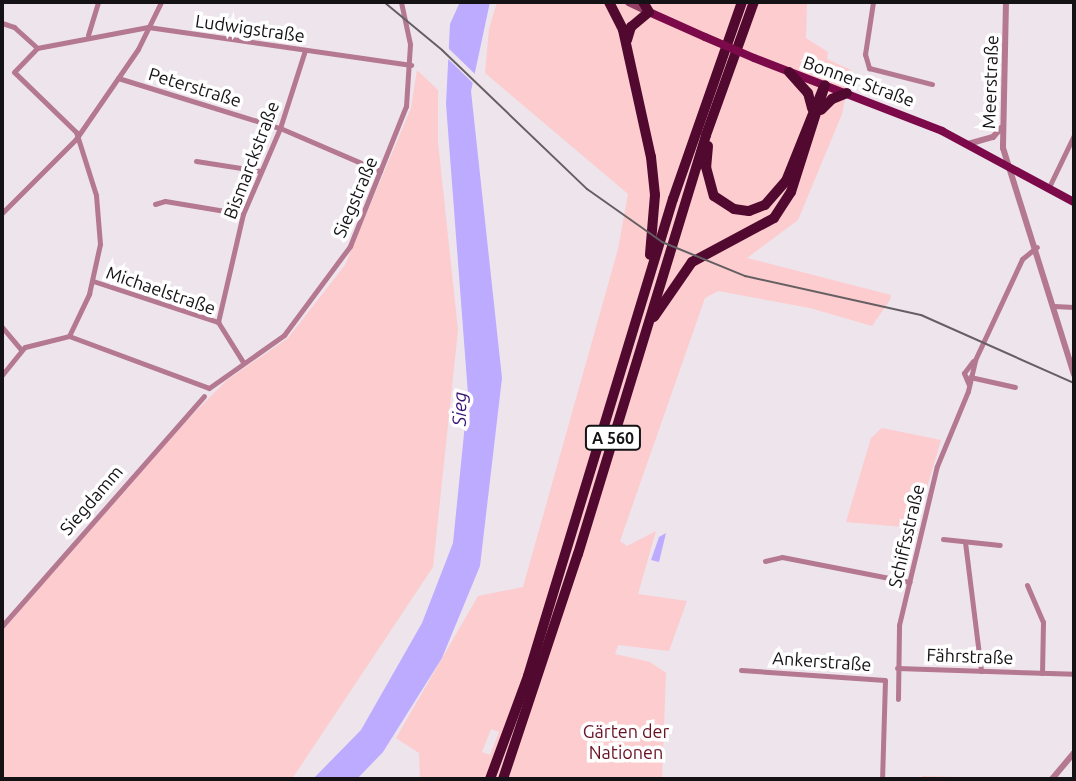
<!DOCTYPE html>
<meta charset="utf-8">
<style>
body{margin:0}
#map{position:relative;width:1076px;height:781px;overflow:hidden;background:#eee4ec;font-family:Ubuntu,sans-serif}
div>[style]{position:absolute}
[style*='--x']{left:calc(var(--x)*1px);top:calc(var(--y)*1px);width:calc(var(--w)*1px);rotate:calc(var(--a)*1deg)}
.green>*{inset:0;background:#fcccce}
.water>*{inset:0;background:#bcabff}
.pier>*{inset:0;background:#eee4ec}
.minor>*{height:5px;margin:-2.5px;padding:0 2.5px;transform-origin:2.5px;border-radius:2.5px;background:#b47890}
.tertiary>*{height:6px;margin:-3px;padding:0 3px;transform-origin:3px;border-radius:3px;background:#b47890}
.secondary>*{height:7px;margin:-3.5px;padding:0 3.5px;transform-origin:3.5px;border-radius:3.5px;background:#954067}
.primary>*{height:8px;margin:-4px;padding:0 4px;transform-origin:4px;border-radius:4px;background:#7c0a4a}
.motorway>*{height:10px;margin:-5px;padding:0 5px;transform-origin:5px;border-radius:5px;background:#51092f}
.tram>*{height:2px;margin:-1px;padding:0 1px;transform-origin:1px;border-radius:1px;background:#655f64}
.primary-bridge>*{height:8px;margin:-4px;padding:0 4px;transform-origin:4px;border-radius:4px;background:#7c0a4a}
span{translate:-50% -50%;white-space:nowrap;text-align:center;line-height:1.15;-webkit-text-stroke:7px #fff;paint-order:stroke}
.shield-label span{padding:2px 5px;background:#fff;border:2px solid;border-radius:5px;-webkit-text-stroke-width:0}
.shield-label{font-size:16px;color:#151215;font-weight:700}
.street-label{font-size:18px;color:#151215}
.park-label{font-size:18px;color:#691325}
.water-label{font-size:19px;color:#3a1776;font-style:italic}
.frame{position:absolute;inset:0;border:4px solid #151215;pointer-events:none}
</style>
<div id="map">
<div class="green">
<i style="clip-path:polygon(evenodd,497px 2px,807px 2px,806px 38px,828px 52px,827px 59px,851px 70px,842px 114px,798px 220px,747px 258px,891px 295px,890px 300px,872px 326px,810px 308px,718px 291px,705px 298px,620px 541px,627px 546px,656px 531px,638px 594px,687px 601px,669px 651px,618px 645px,615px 654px,650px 662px,666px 673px,662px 779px,420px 779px,419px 753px,396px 738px,478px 596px,523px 587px,618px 249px,628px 194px,485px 73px,489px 29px,497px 2px,491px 729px,499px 732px,490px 755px,482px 752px,491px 729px)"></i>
<i style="clip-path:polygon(417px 70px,438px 90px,438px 142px,458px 330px,433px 567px,292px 779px,2px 779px,2px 631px,166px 441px,227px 380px,288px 338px,345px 265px,411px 108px)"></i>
<i style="clip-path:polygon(882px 428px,941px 440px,915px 528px,846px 522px,871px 438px)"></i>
<i style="clip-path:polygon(922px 776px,1038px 779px,922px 779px)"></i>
</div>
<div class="water">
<i style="clip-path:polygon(460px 2px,490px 2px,471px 91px,502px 378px,480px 566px,442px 658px,383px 752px,357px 779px,313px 779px,361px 730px,422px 623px,453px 543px,468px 394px,446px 104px,450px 24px)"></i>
<i style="clip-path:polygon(666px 533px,659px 562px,651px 560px,659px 537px)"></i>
</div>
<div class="pier">
<i style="clip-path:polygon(446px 46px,477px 76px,475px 85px,445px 56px)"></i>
</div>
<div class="minor">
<i style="--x:873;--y:2;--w:53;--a:98.7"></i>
<i style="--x:865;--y:54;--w:15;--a:74"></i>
<i style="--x:869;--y:68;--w:65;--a:14.3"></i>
<i style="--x:2;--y:23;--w:13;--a:18"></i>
<i style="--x:14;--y:27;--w:31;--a:42"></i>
<i style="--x:88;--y:35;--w:34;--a:-73"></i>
<i style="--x:118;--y:78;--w:170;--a:17.2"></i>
<i style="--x:280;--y:128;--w:109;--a:23.3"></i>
<i style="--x:196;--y:161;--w:65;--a:8.9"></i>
<i style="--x:1049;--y:187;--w:58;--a:-64.3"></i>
<i style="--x:155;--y:204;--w:10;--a:-17"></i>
<i style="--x:165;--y:201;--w:79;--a:9.5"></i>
<i style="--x:2;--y:213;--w:105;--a:-45"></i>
<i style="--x:76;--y:139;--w:109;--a:-55.4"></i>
<i style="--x:138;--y:49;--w:52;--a:-63.9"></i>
<i style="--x:93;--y:281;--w:132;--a:18.2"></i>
<i style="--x:218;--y:322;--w:47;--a:58"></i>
<i style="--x:1054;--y:306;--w:20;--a:3"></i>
<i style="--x:218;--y:322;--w:111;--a:-77"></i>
<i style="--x:243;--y:214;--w:94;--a:-66.7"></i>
<i style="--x:280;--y:128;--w:82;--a:-72.2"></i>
<i style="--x:2;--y:327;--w:30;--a:50"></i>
<i style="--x:69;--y:336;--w:149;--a:20.4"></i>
<i style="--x:2;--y:375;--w:36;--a:-51"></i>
<i style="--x:25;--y:347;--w:45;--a:-14"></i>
<i style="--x:69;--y:336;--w:47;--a:-64.5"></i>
<i style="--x:89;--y:294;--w:51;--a:-77.6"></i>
<i style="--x:100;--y:244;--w:49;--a:-94.7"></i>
<i style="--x:96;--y:195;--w:66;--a:-107.6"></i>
<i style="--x:76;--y:132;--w:86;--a:-135.9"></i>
<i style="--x:14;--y:72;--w:33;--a:-46"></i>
<i style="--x:37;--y:48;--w:113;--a:-10.7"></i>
<i style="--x:148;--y:27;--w:266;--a:8.2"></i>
<i style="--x:970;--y:377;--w:46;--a:12.5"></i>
<i style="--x:969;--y:385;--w:13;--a:-113"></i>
<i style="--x:964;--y:373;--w:15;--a:-53"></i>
<i style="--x:209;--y:388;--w:92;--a:-35.2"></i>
<i style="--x:284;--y:335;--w:111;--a:-53.4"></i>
<i style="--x:350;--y:246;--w:151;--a:-68.2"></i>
<i style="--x:406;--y:106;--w:62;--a:-86.3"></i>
<i style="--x:410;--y:44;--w:43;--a:-102.1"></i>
<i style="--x:943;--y:539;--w:57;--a:6"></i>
<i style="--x:965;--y:542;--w:130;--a:82.9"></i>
<i style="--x:765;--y:561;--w:17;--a:-13"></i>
<i style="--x:782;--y:557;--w:130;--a:11.1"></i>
<i style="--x:1027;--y:585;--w:40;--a:66.6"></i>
<i style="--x:1043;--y:622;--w:51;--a:91.1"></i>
<i style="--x:2;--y:626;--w:306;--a:-48.7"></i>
<i style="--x:897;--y:668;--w:177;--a:1.9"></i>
<i style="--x:741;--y:670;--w:144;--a:4"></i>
<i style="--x:885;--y:680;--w:99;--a:91.7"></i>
<i style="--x:898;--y:699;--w:74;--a:-89.2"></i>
<i style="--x:899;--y:625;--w:163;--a:-76.6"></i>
<i style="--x:937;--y:466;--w:81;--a:-67.5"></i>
<i style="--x:968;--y:391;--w:32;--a:-77"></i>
<i style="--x:975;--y:360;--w:111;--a:-65"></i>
<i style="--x:1022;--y:259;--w:19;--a:-39"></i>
</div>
<div class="tertiary">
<i style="--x:1006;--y:2;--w:146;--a:91.2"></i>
<i style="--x:1003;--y:148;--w:237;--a:72.6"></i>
<i style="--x:968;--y:144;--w:26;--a:-16"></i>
<i style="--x:993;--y:137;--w:12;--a:-48"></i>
<i style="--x:1052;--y:779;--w:34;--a:-50"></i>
</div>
<div class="secondary">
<i style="--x:628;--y:2;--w:23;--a:25"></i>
</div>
<div class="primary">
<i style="--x:649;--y:12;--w:61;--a:24.1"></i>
<i style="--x:754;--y:58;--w:202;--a:21.2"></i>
<i style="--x:942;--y:131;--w:150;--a:28.3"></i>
</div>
<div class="motorway">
<i style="--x:609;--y:2;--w:31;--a:63"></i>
<i style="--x:623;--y:30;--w:130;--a:77.6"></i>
<i style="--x:651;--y:157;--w:38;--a:84"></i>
<i style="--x:655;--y:195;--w:60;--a:94.8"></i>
<i style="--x:627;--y:40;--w:14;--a:-73"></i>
<i style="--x:631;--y:27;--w:23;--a:-40"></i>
<i style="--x:649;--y:12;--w:12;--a:-121"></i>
<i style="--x:789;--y:72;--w:28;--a:48"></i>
<i style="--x:808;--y:93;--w:16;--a:75"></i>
<i style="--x:821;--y:110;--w:16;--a:-45"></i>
<i style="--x:832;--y:99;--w:16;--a:-22"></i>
<i style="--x:708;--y:146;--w:21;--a:95"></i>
<i style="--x:706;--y:167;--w:30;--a:75"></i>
<i style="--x:714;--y:196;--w:24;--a:33"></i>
<i style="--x:734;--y:209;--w:15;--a:8"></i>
<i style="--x:749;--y:211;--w:17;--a:-21"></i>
<i style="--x:765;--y:205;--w:32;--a:-49"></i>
<i style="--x:786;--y:181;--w:99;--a:-68.1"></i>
<i style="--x:654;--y:317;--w:67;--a:-55.4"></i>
<i style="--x:692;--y:262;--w:93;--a:-28.2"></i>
<i style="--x:774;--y:218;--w:31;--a:-57"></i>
<i style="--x:791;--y:192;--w:112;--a:-72.4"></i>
<i style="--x:490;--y:779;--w:110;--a:-69.7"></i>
<i style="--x:528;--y:676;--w:499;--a:-73.1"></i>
<i style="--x:673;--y:199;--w:209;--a:-70.7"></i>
<i style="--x:503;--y:779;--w:237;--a:-71.6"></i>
<i style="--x:578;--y:554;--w:438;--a:-73"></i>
<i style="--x:706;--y:135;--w:141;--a:-70.2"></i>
</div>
<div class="tram">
<i style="--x:384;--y:2;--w:75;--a:39.6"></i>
<i style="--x:442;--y:50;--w:201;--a:43.8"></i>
<i style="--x:587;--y:189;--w:92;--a:35.2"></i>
<i style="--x:662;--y:242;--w:90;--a:22.3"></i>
<i style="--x:745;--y:276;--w:180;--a:12.5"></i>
<i style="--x:921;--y:315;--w:167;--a:24"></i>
</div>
<div class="primary-bridge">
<i style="--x:705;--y:37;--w:53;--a:23.2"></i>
</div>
<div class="shield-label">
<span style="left:613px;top:438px">A 560</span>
</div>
<div class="street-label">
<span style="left:250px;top:28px;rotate:8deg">Ludwigstraße</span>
<span style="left:859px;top:81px;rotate:20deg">Bonner Straße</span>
<span style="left:990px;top:82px;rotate:-88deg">Meerstraße</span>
<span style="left:195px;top:87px;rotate:17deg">Peterstraße</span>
<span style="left:251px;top:160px;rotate:-69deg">Bismarckstraße</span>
<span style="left:355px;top:197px;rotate:-67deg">Siegstraße</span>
<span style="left:161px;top:290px;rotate:19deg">Michaelstraße</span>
<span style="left:91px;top:500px;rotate:-49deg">Siegdamm</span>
<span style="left:906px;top:536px;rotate:-77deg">Schiffsstraße</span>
<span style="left:970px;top:656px;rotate:2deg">Fährstraße</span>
<span style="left:822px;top:661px;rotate:4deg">Ankerstraße</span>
</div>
<div class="park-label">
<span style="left:626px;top:742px">Gärten der<br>Nationen</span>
</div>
<div class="water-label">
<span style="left:460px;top:409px;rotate:-89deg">Sieg</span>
</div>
<div class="frame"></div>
</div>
